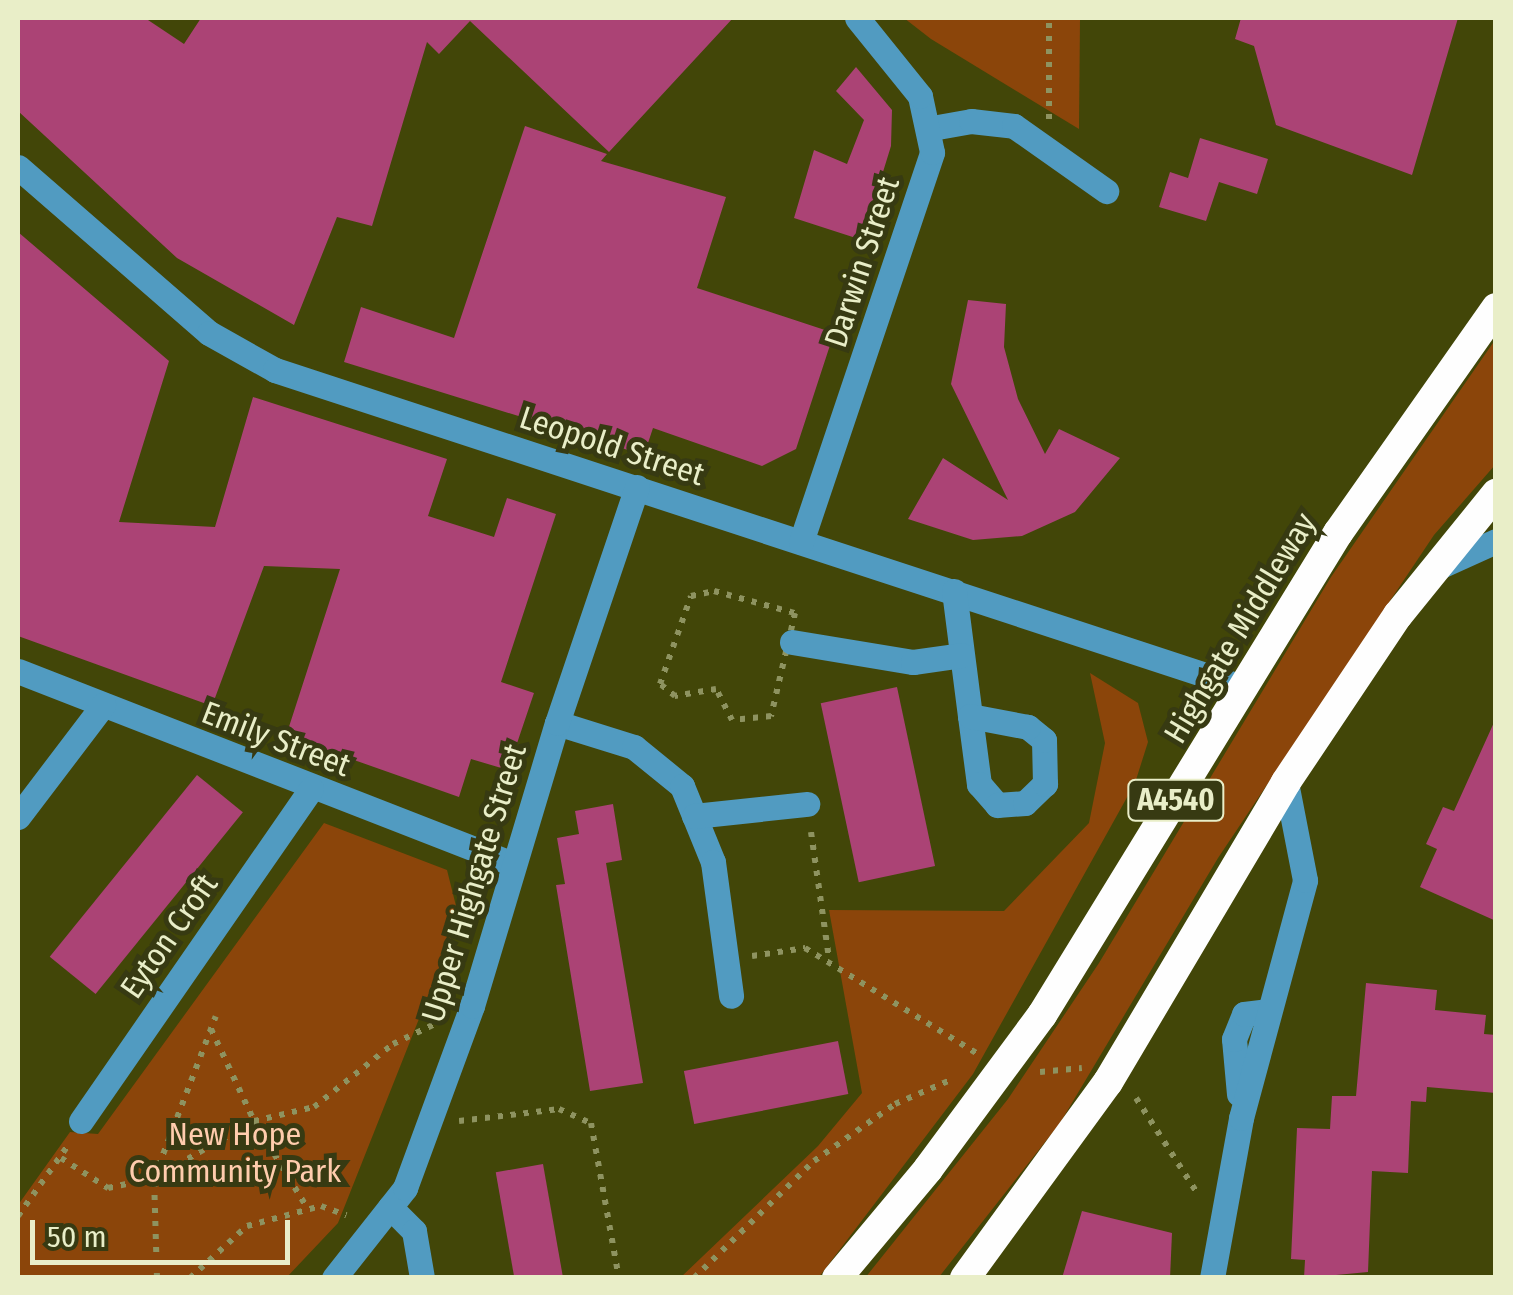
<!DOCTYPE html>
<style>
body{margin:0}
#map{position:relative;width:1513px;height:1295px;overflow:hidden;background:#424608;font-family:"Fira Sans Condensed",sans-serif}
div>[style]{position:absolute}
[style*='--x']{left:calc(var(--x)*1px);top:calc(var(--y)*1px);width:calc(var(--w)*1px);rotate:calc(var(--a)*1deg)}
.green>*{inset:0;background:#8b450a}
.building>*{inset:0;background:#ab4375;transform-origin:0 0}
.path>*{height:6px;margin-top:-3px;transform-origin:0;background:repeating-linear-gradient(90deg,#8e9360 0 5px,transparent 0 13px)}
.minor>*{height:25px;margin:-12.5px;padding:0 12.5px;transform-origin:12.5px;border-radius:12.5px;background:#519bc1}
.highway>*{height:30px;margin:-15px;padding:0 15px;transform-origin:15px;border-radius:15px;background:#fefefe}
span{translate:-50% -50%;white-space:nowrap;text-align:center;line-height:1.15;-webkit-text-stroke:10px #373a12;paint-order:stroke}
.shield-label span{padding:2px 8px;background:#373a12;border:2px solid;border-radius:8px;-webkit-text-stroke-width:0}
.shield-label{font-size:30px;color:#e9eec8;font-weight:700}
.street-label{font-size:32px;color:#e9eec8}
.park-label{font-size:32px;color:#ffccad}
.frame{position:absolute;inset:0;border:20px solid #e9eec8;pointer-events:none}
.scale{position:absolute;left:30px;top:1220px;width:260px;height:45px;box-sizing:border-box;border:5px solid #e9eec8;border-top:0;padding-left:12px;font-size:30px;line-height:35px;white-space:nowrap;color:#e9eec8;-webkit-text-stroke:8px #373a12;paint-order:stroke}
</style>
<div id="map">
<div class="green">
<i style="clip-path:polygon(904px 18px,1080px 18px,1079px 129px,931px 39px)"></i>
<i style="clip-path:polygon(1495px 340px,1495px 465px,1434px 535px,1218px 858px,1060px 1123px,939px 1277px,865px 1278px,1008px 1099px,1099px 963px,1331px 577px)"></i>
<i style="clip-path:polygon(1090px 673px,1138px 703px,1148px 742px,1135px 783px,973px 1074px,819px 1277px,680px 1278px,818px 1146px,862px 1093px,829px 910px,1004px 911px,1089px 823px,1105px 743px)"></i>
<i style="clip-path:polygon(324px 823px,447px 870px,459px 918px,338px 1223px,287px 1277px,18px 1278px,18px 1205px,70px 1132px,98px 1134px)"></i>
</div>
<div class="building">
<i style="clip-path:polygon(18px 18px,145px 18px,184px 44px,201px 18px,733px 18px,609px 152px,470px 21px,439px 54px,427px 42px,372px 226px,337px 217px,294px 325px,177px 258px,18px 111px)"></i>
<i style="clip-path:polygon(1241px 18px,1458px 18px,1412px 175px,1276px 125px,1254px 46px,1235px 39px)"></i>
<i style="clip-path:polygon(856px 67px,892px 110px,891px 146px,862px 240px,794px 218px,814px 150px,847px 164px,864px 120px,836px 91px)"></i>
<i style="clip-path:polygon(525px 126px,607px 154px,601px 161px,726px 197px,697px 288px,834px 333px,796px 449px,762px 466px,653px 428px,644px 455px,344px 362px,361px 307px,454px 338px)"></i>
<i style="clip-path:polygon(1200px 138px,1268px 159px,1257px 194px,1219px 182px,1206px 221px,1159px 207px,1170px 172px,1188px 178px)"></i>
<i style="clip-path:polygon(18px 232px,169px 361px,119px 522px,215px 527px,253px 397px,447px 459px,428px 516px,494px 537px,507px 498px,556px 514px,501px 682px,534px 693px,508px 770px,471px 759px,459px 797px,286px 736px,340px 569px,264px 566px,212px 706px,18px 636px)"></i>
<i style="clip-path:polygon(968px 300px,1006px 304px,1004px 347px,1018px 399px,1045px 454px,1059px 429px,1120px 458px,1075px 512px,1022px 536px,973px 540px,908px 519px,943px 458px,1008px 500px,951px 384px)"></i>
<i style="left:897px;top:687px;width:183px;height:78px;rotate:78deg"></i>
<i style="clip-path:polygon(1496px 718px,1496px 921px,1420px 887px,1437px 849px,1426px 844px,1443px 807px,1454px 811px)"></i>
<i style="left:197px;top:775px;width:59px;height:234px;rotate:39deg"></i>
<i style="clip-path:polygon(613px 804px,622px 860px,606px 863px,643px 1083px,590px 1091px,556px 885px,565px 884px,557px 838px,579px 834px,575px 811px)"></i>
<i style="clip-path:polygon(1366px 983px,1437px 990px,1435px 1010px,1486px 1015px,1484px 1034px,1496px 1035px,1496px 1093px,1427px 1087px,1426px 1102px,1411px 1101px,1408px 1173px,1372px 1171px,1368px 1272px,1304px 1278px,1305px 1260px,1291px 1259px,1297px 1128px,1330px 1129px,1332px 1096px,1356px 1096px)"></i>
<i style="left:838px;top:1041px;width:54px;height:157px;rotate:79deg"></i>
<i style="left:543px;top:1164px;width:116px;height:48px;rotate:80deg"></i>
<i style="clip-path:polygon(1082px 1211px,1172px 1233px,1170px 1278px,1062px 1278px)"></i>
</div>
<div class="path">
<i style="--x:1049;--y:119;--w:101;--a:-90"></i>
<i style="--x:714;--y:591;--w:84;--a:15.2"></i>
<i style="--x:795;--y:613;--w:106;--a:103.1"></i>
<i style="--x:771;--y:716;--w:39;--a:174"></i>
<i style="--x:732;--y:720;--w:35;--a:-117"></i>
<i style="--x:716;--y:689;--w:42;--a:170.3"></i>
<i style="--x:675;--y:696;--w:19;--a:-141"></i>
<i style="--x:660;--y:684;--w:93;--a:-70.6"></i>
<i style="--x:691;--y:596;--w:24;--a:-12"></i>
<i style="--x:811;--y:832;--w:127;--a:81.9"></i>
<i style="--x:752;--y:956;--w:54;--a:-8.6"></i>
<i style="--x:805;--y:948;--w:203;--a:31.5"></i>
<i style="--x:211;--y:1029;--w:102;--a:64.9"></i>
<i style="--x:254;--y:1121;--w:103;--a:58.5"></i>
<i style="--x:1040;--y:1072;--w:42;--a:-5.4"></i>
<i style="--x:1136;--y:1098;--w:111;--a:57.2"></i>
<i style="--x:459;--y:1121;--w:101;--a:-6.8"></i>
<i style="--x:559;--y:1109;--w:35;--a:24"></i>
<i style="--x:591;--y:1123;--w:158;--a:79.8"></i>
<i style="--x:61;--y:1158;--w:56;--a:32.6"></i>
<i style="--x:108;--y:1188;--w:47;--a:-12.3"></i>
<i style="--x:154;--y:1178;--w:115;--a:-29.7"></i>
<i style="--x:254;--y:1121;--w:62;--a:-13.1"></i>
<i style="--x:314;--y:1107;--w:101;--a:-38.6"></i>
<i style="--x:393;--y:1044;--w:47;--a:-25.5"></i>
<i style="--x:18;--y:1216;--w:88;--a:-54.7"></i>
<i style="--x:157;--y:1278;--w:100;--a:-91.7"></i>
<i style="--x:154;--y:1178;--w:173;--a:-69.1"></i>
<i style="--x:190;--y:1278;--w:77;--a:-42.4"></i>
<i style="--x:247;--y:1226;--w:77;--a:-15.1"></i>
<i style="--x:321;--y:1206;--w:27;--a:20"></i>
<i style="--x:694;--y:1278;--w:168;--a:-44.3"></i>
<i style="--x:814;--y:1161;--w:99;--a:-35.1"></i>
<i style="--x:895;--y:1104;--w:63;--a:-23.3"></i>
</div>
<div class="minor">
<i style="--x:932;--y:128;--w:40;--a:-10"></i>
<i style="--x:971;--y:121;--w:43;--a:6.6"></i>
<i style="--x:1014;--y:126;--w:113;--a:35.2"></i>
<i style="--x:18;--y:167;--w:253;--a:41"></i>
<i style="--x:209;--y:333;--w:76;--a:29.3"></i>
<i style="--x:275;--y:370;--w:1018;--a:18.15"></i>
<i style="--x:801;--y:542;--w:411;--a:-71.4"></i>
<i style="--x:932;--y:152;--w:57;--a:-102.1"></i>
<i style="--x:920;--y:96;--w:100;--a:-128.9"></i>
<i style="--x:1436;--y:568;--w:66;--a:-24.2"></i>
<i style="--x:954;--y:591;--w:126;--a:82.7"></i>
<i style="--x:970;--y:716;--w:69;--a:82.5"></i>
<i style="--x:979;--y:784;--w:28;--a:49"></i>
<i style="--x:997;--y:805;--w:28;--a:-4"></i>
<i style="--x:1025;--y:803;--w:28;--a:-44"></i>
<i style="--x:1045;--y:784;--w:44;--a:-91.3"></i>
<i style="--x:1044;--y:740;--w:21;--a:-141"></i>
<i style="--x:1028;--y:727;--w:59;--a:-169.3"></i>
<i style="--x:792;--y:642;--w:123;--a:9.4"></i>
<i style="--x:913;--y:662;--w:49;--a:-8.1"></i>
<i style="--x:18;--y:671;--w:531;--a:21.3"></i>
<i style="--x:557;--y:723;--w:81;--a:17.3"></i>
<i style="--x:634;--y:747;--w:62;--a:39.1"></i>
<i style="--x:682;--y:786;--w:82;--a:67.8"></i>
<i style="--x:713;--y:862;--w:135;--a:82.3"></i>
<i style="--x:694;--y:816;--w:114;--a:-6.1"></i>
<i style="--x:18;--y:817;--w:141;--a:-52.8"></i>
<i style="--x:1239;--y:1094;--w:55;--a:-95.2"></i>
<i style="--x:1234;--y:1039;--w:27;--a:-68"></i>
<i style="--x:1244;--y:1014;--w:23;--a:-7"></i>
<i style="--x:81;--y:1121;--w:404;--a:-55.3"></i>
<i style="--x:390;--y:1207;--w:34;--a:45"></i>
<i style="--x:414;--y:1231;--w:48;--a:80.3"></i>
<i style="--x:334;--y:1278;--w:115;--a:-51.7"></i>
<i style="--x:405;--y:1188;--w:194;--a:-69.8"></i>
<i style="--x:472;--y:1006;--w:295;--a:-73.3"></i>
<i style="--x:557;--y:723;--w:249;--a:-71.3"></i>
<i style="--x:1212;--y:1278;--w:163;--a:-79.7"></i>
<i style="--x:1241;--y:1118;--w:246;--a:-74.9"></i>
<i style="--x:1305;--y:880;--w:100;--a:-101"></i>
</div>
<div class="highway">
<i style="--x:837;--y:1278;--w:142;--a:-50.1"></i>
<i style="--x:928;--y:1169;--w:192;--a:-53.5"></i>
<i style="--x:1042;--y:1015;--w:566;--a:-58.45"></i>
<i style="--x:1338;--y:533;--w:275;--a:-54.9"></i>
<i style="--x:965;--y:1278;--w:243;--a:-53.9"></i>
<i style="--x:1108;--y:1082;--w:349;--a:-59.3"></i>
<i style="--x:1286;--y:782;--w:201;--a:-56.2"></i>
<i style="--x:1398;--y:615;--w:156;--a:-51"></i>
</div>
<div class="shield-label">
<span style="left:1176px;top:800px">A4540</span>
</div>
<div class="street-label">
<span style="left:862px;top:262px;rotate:-72deg">Darwin Street</span>
<span style="left:612px;top:446px;rotate:18deg">Leopold Street</span>
<span style="left:1240px;top:628px;rotate:-59deg">Highgate Middleway</span>
<span style="left:276px;top:739px;rotate:21deg">Emily Street</span>
<span style="left:474px;top:883px;rotate:-73deg">Upper Highgate Street</span>
<span style="left:169px;top:936px;rotate:-55deg">Eyton Croft</span>
</div>
<div class="park-label">
<span style="left:235px;top:1153px">New Hope<br>Community Park</span>
</div>
<div class="frame"></div>
<div class="scale">50 m</div>
</div>
